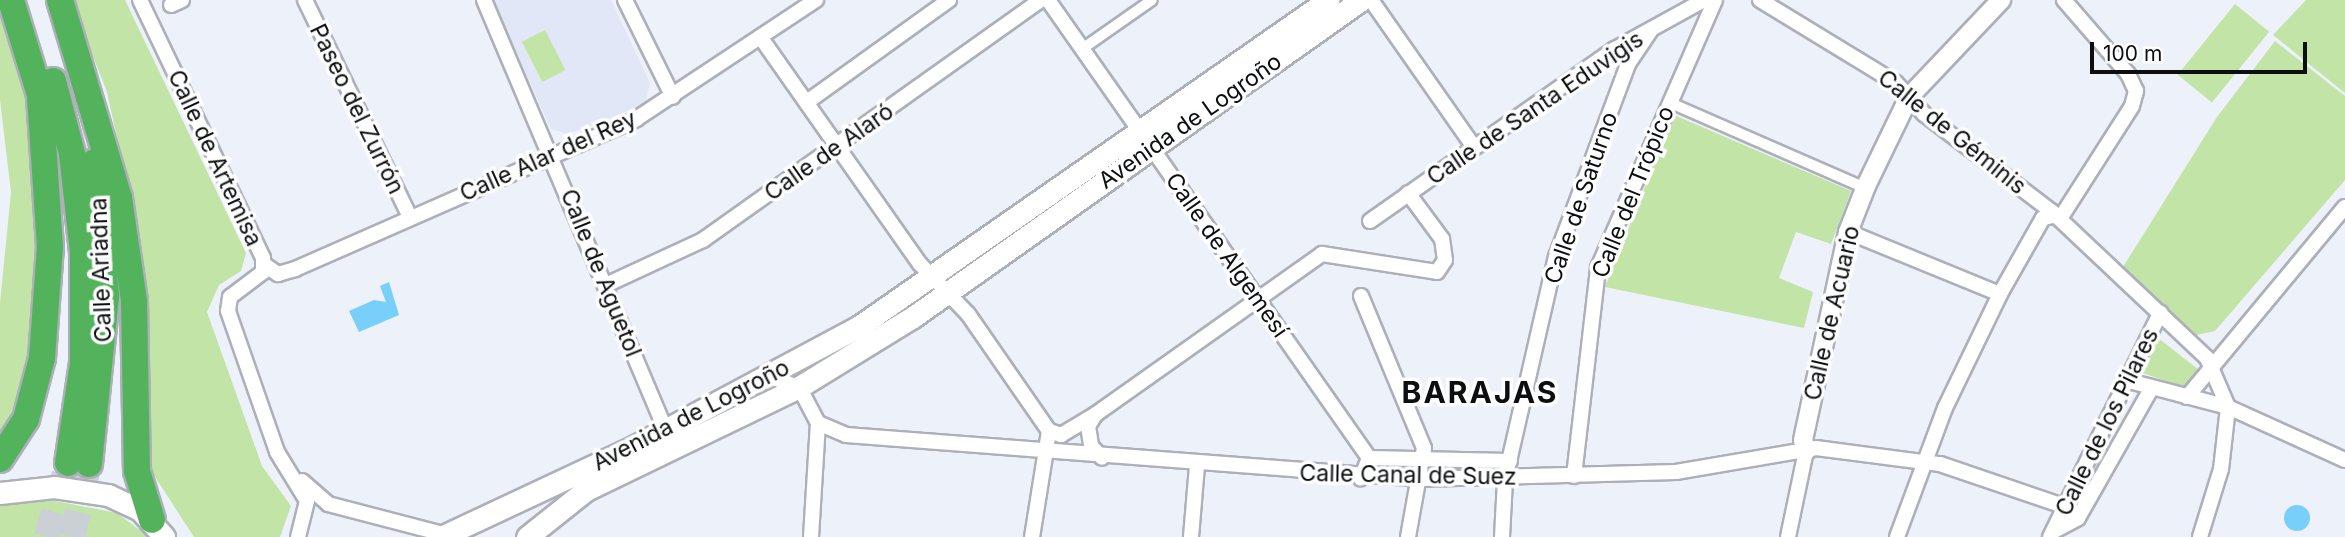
<!DOCTYPE html>
<meta charset="utf-8">
<style>
body{margin:0}
#map{position:relative;width:2345px;height:537px;overflow:hidden;background:#edf1f9;font-family:Inter,sans-serif}
div>[style]{position:absolute}
[style*='--x']{left:calc(var(--x)*1px);top:calc(var(--y)*1px);width:calc(var(--w)*1px);rotate:calc(var(--a)*1deg)}
.built>*{inset:0;background:#e1e7f6}
.green>*{inset:0;background:#c2e4a7;transform-origin:0 0}
.water>*{inset:0;background:#78cff9}
.round{border-radius:50%}
.motorway-tunnel>*{height:26px;margin-top:-13px;transform-origin:0;background:repeating-linear-gradient(90deg,#cbcfd6 0 26px,transparent 0 39px)}
.roads{filter:drop-shadow(2px 0 #adb0b8) drop-shadow(-2px 0 #adb0b8) drop-shadow(0 2px #adb0b8) drop-shadow(0 -2px #adb0b8)}
.pedestrian>*{height:10px;margin:-5px;padding:0 5px;transform-origin:5px;border-radius:5px;background:#fff}
.minor>*{height:14px;margin:-7px;padding:0 7px;transform-origin:7px;border-radius:7px;background:#fff}
.tertiary>*{height:18px;margin:-9px;padding:0 9px;transform-origin:9px;border-radius:9px;background:#fff}
.secondary>*{height:21px;margin:-10.5px;padding:0 10.5px;transform-origin:10.5px;border-radius:10.5px;background:#fff}
.motorway>*{height:26px;margin:-13px;padding:0 13px;transform-origin:13px;border-radius:13px;background:#53b35c}
span{translate:-50% -50%;white-space:nowrap;text-align:center;line-height:1.15;-webkit-text-stroke:7px #fefefe;paint-order:stroke}
.street-label{font-size:23px;color:#0c0e10}
.district-label{font-size:30px;color:#0c0e10;font-weight:700;letter-spacing:2px}
.scale{position:absolute;left:2090px;top:42px;width:217px;height:32px;box-sizing:border-box;border:4px solid #0c0e10;border-top:0;padding-left:9px;font-size:21px;line-height:24px;white-space:nowrap;color:#0c0e10;-webkit-text-stroke:5px #fefefe;paint-order:stroke}
</style>
<div id="map">
<div class="built">
<i style="clip-path:polygon(493px 0,611px 0,650px 83px,645px 105px,568px 134px,551px 129px)"></i>
</div>
<div class="green">
<i style="clip-path:polygon(0 0,36px 132px,41px 200px,29px 369px,0 440px,0 303px,11px 192px,0 100px)"></i>
<i style="clip-path:polygon(71px 0,125px 0,246px 253px,241px 271px,219px 285px,207px 312px,262px 466px,291px 506px,280px 537px,194px 537px,150px 469px,126px 179px,107px 92px)"></i>
<i style="clip-path:polygon(2306px 0,2345px 0,2345px 93px,2273px 35px)"></i>
<i style="left:2235px;top:4px;width:44px;height:91px;rotate:39deg"></i>
<i style="left:545px;top:30px;width:45px;height:26px;rotate:63deg"></i>
<i style="clip-path:polygon(2275px 41px,2345px 96px,2345px 180px,2215px 331px,2196px 335px,2123px 267px,2217px 117px)"></i>
<i style="clip-path:polygon(1674px 115px,1851px 191px,1831px 244px,1796px 232px,1779px 278px,1813px 292px,1804px 328px,1605px 287px)"></i>
<i style="clip-path:polygon(2158px 338px,2199px 370px,2188px 389px,2143px 373px)"></i>
<i style="clip-path:polygon(50px 500px,117px 513px,149px 537px,0 537px,0 506px)"></i>
</div>
<div class="water">
<i style="clip-path:polygon(389px 282px,399px 315px,359px 332px,349px 311px,374px 300px,386px 302px,380px 286px)"></i>
<i class="round" style="left:2284px;top:505px;width:26px;height:26px"></i>
</div>
<div class="motorway-tunnel">
<i style="--x:47;--y:537;--w:77;--a:-74.2"></i>
<i style="--x:72;--y:537;--w:75;--a:-76.9"></i>
</div>
<div class="roads">
<div class="pedestrian">
<i style="--x:1082;--y:49;--w:85;--a:-35"></i>
<i style="--x:1673;--y:104;--w:202;--a:23.6"></i>
</div>
<div class="minor">
<i style="--x:140;--y:0;--w:286;--a:64.5"></i>
<i style="--x:263;--y:258;--w:14;--a:90"></i>
<i style="--x:263;--y:272;--w:41;--a:142.9"></i>
<i style="--x:230;--y:297;--w:14;--a:98"></i>
<i style="--x:228;--y:311;--w:149;--a:70.8"></i>
<i style="--x:277;--y:452;--w:57;--a:58.5"></i>
<i style="--x:307;--y:501;--w:37;--a:104"></i>
<i style="--x:305;--y:0;--w:241;--a:64.2"></i>
<i style="--x:484;--y:0;--w:467;--a:67.1"></i>
<i style="--x:625;--y:0;--w:108;--a:63.7"></i>
<i style="--x:1048;--y:0;--w:559;--a:54.97"></i>
<i style="--x:1369;--y:458;--w:22;--a:112"></i>
<i style="--x:1371;--y:0;--w:179;--a:55"></i>
<i style="--x:1760;--y:0;--w:159;--a:31.4"></i>
<i style="--x:1896;--y:83;--w:42;--a:47.9"></i>
<i style="--x:1924;--y:114;--w:161;--a:37.4"></i>
<i style="--x:2052;--y:212;--w:213;--a:43.3"></i>
<i style="--x:2207;--y:358;--w:53;--a:66.8"></i>
<i style="--x:2228;--y:407;--w:62;--a:96.4"></i>
<i style="--x:2221;--y:469;--w:71;--a:107.2"></i>
<i style="--x:171;--y:5;--w:12;--a:-24"></i>
<i style="--x:761;--y:38;--w:276;--a:54.9"></i>
<i style="--x:920;--y:264;--w:69;--a:46.2"></i>
<i style="--x:968;--y:314;--w:142;--a:55.3"></i>
<i style="--x:1049;--y:431;--w:107;--a:99.1"></i>
<i style="--x:807;--y:102;--w:175;--a:-35.7"></i>
<i style="--x:1370;--y:221;--w:299;--a:-35.1"></i>
<i style="--x:1615;--y:49;--w:102;--a:-28.8"></i>
<i style="--x:1848;--y:232;--w:164;--a:22.2"></i>
<i style="--x:265;--y:265;--w:16;--a:35"></i>
<i style="--x:278;--y:274;--w:18;--a:-16"></i>
<i style="--x:295;--y:269;--w:373;--a:-23.7"></i>
<i style="--x:636;--y:119;--w:216;--a:-33.5"></i>
<i style="--x:606;--y:285;--w:107;--a:-24.9"></i>
<i style="--x:703;--y:240;--w:415;--a:-35.4"></i>
<i style="--x:1361;--y:296;--w:165;--a:67.5"></i>
<i style="--x:1424;--y:448;--w:90;--a:100.2"></i>
<i style="--x:768;--y:376;--w:33;--a:20"></i>
<i style="--x:799;--y:387;--w:41;--a:62.2"></i>
<i style="--x:818;--y:423;--w:30;--a:23"></i>
<i style="--x:846;--y:435;--w:577;--a:4.38"></i>
<i style="--x:1421;--y:479;--w:255;--a:-1.6"></i>
<i style="--x:1676;--y:472;--w:142;--a:-9.7"></i>
<i style="--x:1816;--y:448;--w:125;--a:7.4"></i>
<i style="--x:1940;--y:464;--w:133;--a:18.8"></i>
<i style="--x:2129;--y:381;--w:102;--a:14.7"></i>
<i style="--x:2228;--y:407;--w:128;--a:24.4"></i>
<i style="--x:2187;--y:397;--w:247;--a:-50.3"></i>
<i style="--x:1095;--y:415;--w:13;--a:122"></i>
<i style="--x:1088;--y:426;--w:20;--a:81"></i>
<i style="--x:1091;--y:446;--w:16;--a:47"></i>
<i style="--x:1049;--y:431;--w:13;--a:18"></i>
<i style="--x:1061;--y:435;--w:41;--a:-31"></i>
<i style="--x:1096;--y:414;--w:277;--a:-35.3"></i>
<i style="--x:1322;--y:254;--w:116;--a:8.9"></i>
<i style="--x:1437;--y:272;--w:14;--a:-56"></i>
<i style="--x:1445;--y:260;--w:21;--a:-98"></i>
<i style="--x:1442;--y:239;--w:57;--a:-126.5"></i>
<i style="--x:1369;--y:458;--w:141;--a:1.2"></i>
<i style="--x:1574;--y:476;--w:209;--a:-83.4"></i>
<i style="--x:1598;--y:268;--w:292;--a:-66.4"></i>
<i style="--x:302;--y:481;--w:35;--a:41"></i>
<i style="--x:328;--y:504;--w:123;--a:14.6"></i>
<i style="--x:2054;--y:531;--w:27;--a:-28"></i>
<i style="--x:2078;--y:518;--w:150;--a:-60.5"></i>
<i style="--x:811;--y:537;--w:114;--a:-86.5"></i>
<i style="--x:1191;--y:537;--w:72;--a:-85.2"></i>
<i style="--x:1502;--y:537;--w:58;--a:-87"></i>
<i style="--x:1505;--y:479;--w:228;--a:-77.1"></i>
<i style="--x:1556;--y:257;--w:206;--a:-69.5"></i>
<i style="--x:1628;--y:64;--w:40;--a:-56"></i>
<i style="--x:1788;--y:537;--w:88;--a:-78.2"></i>
<i style="--x:1897;--y:537;--w:138;--a:-69.6"></i>
<i style="--x:1945;--y:408;--w:127;--a:-64.2"></i>
<i style="--x:2000;--y:294;--w:87;--a:-60.5"></i>
<i style="--x:2043;--y:218;--w:20;--a:-11"></i>
<i style="--x:2063;--y:214;--w:128;--a:-57.4"></i>
<i style="--x:2132;--y:106;--w:16;--a:-75"></i>
<i style="--x:2136;--y:91;--w:19;--a:-115"></i>
<i style="--x:2128;--y:74;--w:98;--a:-130.9"></i>
<i style="--x:2050;--y:537;--w:250;--a:-63.8"></i>
</div>
<div class="tertiary">
<i style="--x:1806;--y:451;--w:11;--a:-105"></i>
<i style="--x:1803;--y:440;--w:213;--a:-77.8"></i>
<i style="--x:1848;--y:232;--w:49;--a:-68.6"></i>
<i style="--x:1866;--y:186;--w:99;--a:-64.2"></i>
<i style="--x:1909;--y:97;--w:134;--a:-46.5"></i>
</div>
<div class="secondary">
<i style="--x:0;--y:493;--w:54;--a:-6.3"></i>
<i style="--x:54;--y:487;--w:55;--a:8.4"></i>
<i style="--x:108;--y:495;--w:35;--a:25"></i>
<i style="--x:140;--y:510;--w:36;--a:48"></i>
<i style="--x:441;--y:537;--w:214;--a:-25.1"></i>
<i style="--x:635;--y:446;--w:253;--a:-28.1"></i>
<i style="--x:858;--y:327;--w:573;--a:-34.83"></i>
<i style="--x:527;--y:537;--w:75;--a:-38.5"></i>
<i style="--x:586;--y:490;--w:237;--a:-25.8"></i>
<i style="--x:799;--y:387;--w:134;--a:-31.6"></i>
<i style="--x:913;--y:317;--w:549;--a:-35.28"></i>
</div>
<div class="motorway">
<i style="--x:60;--y:0;--w:207;--a:73.4"></i>
<i style="--x:119;--y:198;--w:104;--a:81.7"></i>
<i style="--x:134;--y:301;--w:170;--a:89"></i>
<i style="--x:137;--y:471;--w:51;--a:73"></i>
<i style="--x:53;--y:81;--w:75;--a:75.4"></i>
<i style="--x:72;--y:154;--w:99;--a:83.6"></i>
<i style="--x:83;--y:252;--w:111;--a:90"></i>
<i style="--x:83;--y:363;--w:101;--a:98.5"></i>
<i style="--x:0;--y:459;--w:48;--a:-57"></i>
<i style="--x:26;--y:419;--w:63;--a:-75.3"></i>
<i style="--x:42;--y:358;--w:111;--a:-85.9"></i>
<i style="--x:50;--y:247;--w:152;--a:-93.8"></i>
<i style="--x:40;--y:95;--w:99;--a:-107"></i>
<i style="--x:89;--y:464;--w:169;--a:-84.2"></i>
<i style="--x:106;--y:296;--w:134;--a:-95.2"></i>
</div>
</div>
<div class="street-label">
<span style="left:1535px;top:108px;rotate:-34deg">Calle de Santa Eduvigis</span>
<span style="left:357px;top:109px;rotate:64deg">Paseo del Zurrón</span>
<span style="left:1190px;top:121px;rotate:-35deg">Avenida de Logroño</span>
<span style="left:1952px;top:132px;rotate:39deg">Calle de Géminis</span>
<span style="left:829px;top:152px;rotate:-35deg">Calle de Alaró</span>
<span style="left:548px;top:156px;rotate:-24deg">Calle Alar del Rey</span>
<span style="left:215px;top:158px;rotate:65deg">Calle de Artemisa</span>
<span style="left:1633px;top:192px;rotate:-68deg">Calle del Trópico</span>
<span style="left:1581px;top:198px;rotate:-71deg">Calle de Saturno</span>
<span style="left:1227px;top:255px;rotate:55deg">Calle de Algemesí</span>
<span style="left:101px;top:270px;rotate:-92deg">Calle Ariadna</span>
<span style="left:601px;top:273px;rotate:68deg">Calle de Aguetol</span>
<span style="left:1832px;top:313px;rotate:-77deg">Calle de Acuario</span>
<span style="left:691px;top:415px;rotate:-27deg">Avenida de Logroño</span>
<span style="left:2107px;top:422px;rotate:-64deg">Calle de los Pilares</span>
<span style="left:1408px;top:475px;rotate:1deg">Calle Canal de Suez</span>
</div>
<div class="district-label">
<span style="left:1480px;top:392px">BARAJAS</span>
</div>
<div class="scale">100 m</div>
</div>
